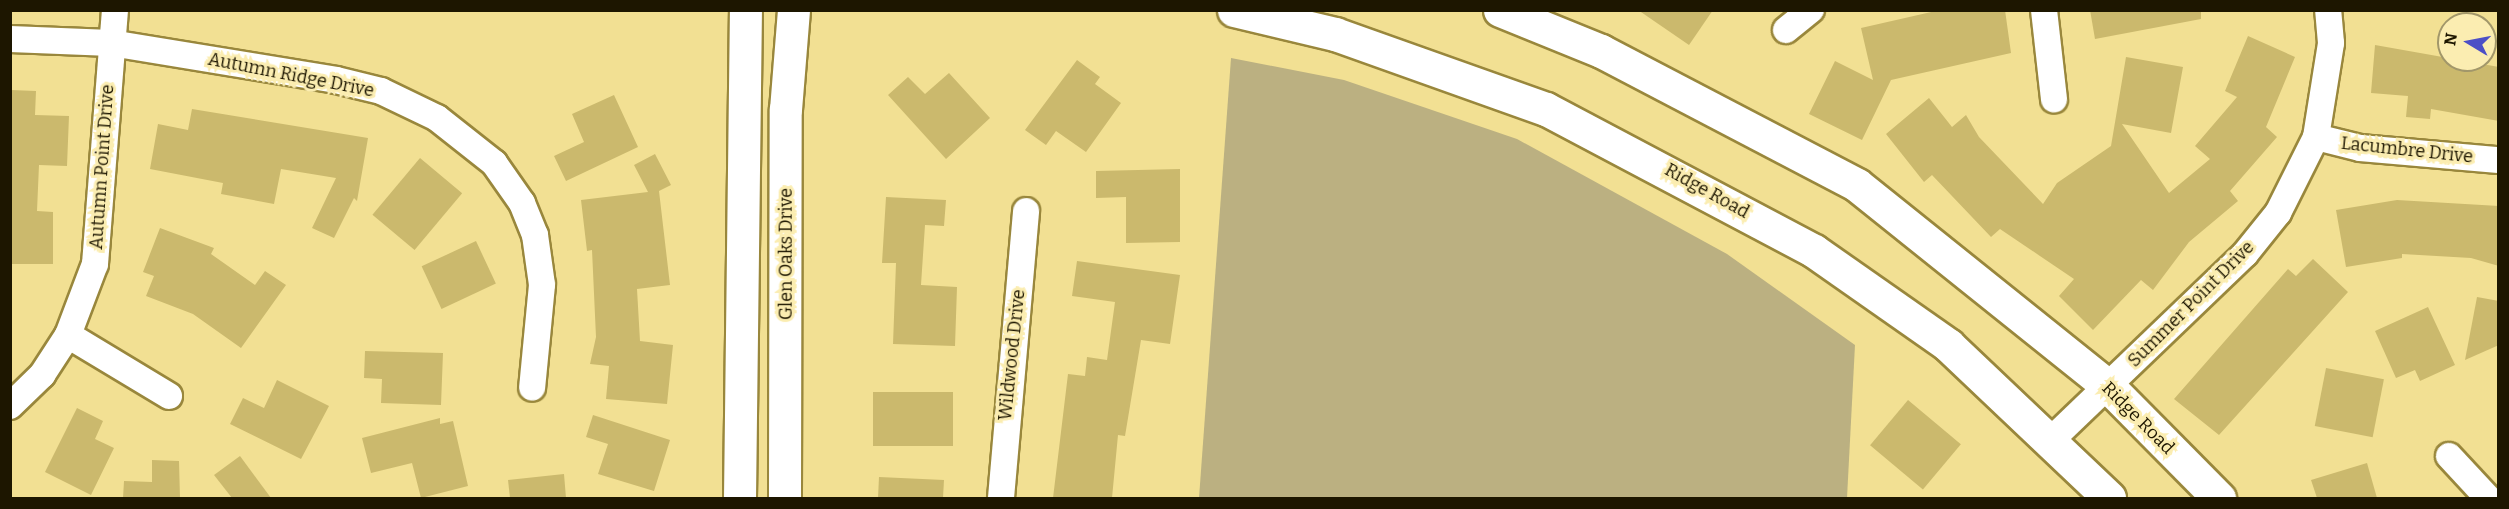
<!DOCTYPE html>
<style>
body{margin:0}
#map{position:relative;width:2509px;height:509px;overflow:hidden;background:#f2e093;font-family:Bitter,serif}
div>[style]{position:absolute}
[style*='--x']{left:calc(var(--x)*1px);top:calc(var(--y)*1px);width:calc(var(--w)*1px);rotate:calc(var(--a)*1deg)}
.green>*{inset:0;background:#bbb081}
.building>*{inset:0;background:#cbb96d;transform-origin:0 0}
.roads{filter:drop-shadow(2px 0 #99873c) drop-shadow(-2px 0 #99873c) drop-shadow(0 2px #99873c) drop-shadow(0 -2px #99873c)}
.minor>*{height:26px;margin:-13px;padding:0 13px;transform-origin:13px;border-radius:13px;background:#fff}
.tertiary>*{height:32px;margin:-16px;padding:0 16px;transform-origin:16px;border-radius:16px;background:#fff}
.secondary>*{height:33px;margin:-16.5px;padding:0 16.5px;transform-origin:16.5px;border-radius:16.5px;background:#fff}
span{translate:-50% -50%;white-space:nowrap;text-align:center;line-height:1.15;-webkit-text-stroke:6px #fbedb1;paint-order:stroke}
.street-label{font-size:18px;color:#1d1600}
.frame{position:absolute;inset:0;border:12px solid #1d1600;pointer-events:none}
.north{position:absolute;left:2437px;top:12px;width:60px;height:60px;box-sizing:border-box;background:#fbedb1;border:2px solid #a2976a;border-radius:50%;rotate:280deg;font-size:16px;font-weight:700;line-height:24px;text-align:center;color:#1d1600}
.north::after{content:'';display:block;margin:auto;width:21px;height:27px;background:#4c4fc6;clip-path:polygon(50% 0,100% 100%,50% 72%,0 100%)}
</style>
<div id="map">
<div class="green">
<i style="clip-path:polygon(1231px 58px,1344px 80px,1517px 139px,1727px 254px,1855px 345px,1847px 498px,1199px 498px)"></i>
</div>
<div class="building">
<i style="clip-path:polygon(1638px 10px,1713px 10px,1689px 45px)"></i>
<i style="clip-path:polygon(1940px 10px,2005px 10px,2011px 53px,1891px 80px,1862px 140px,1809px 114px,1835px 61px,1873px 80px,1861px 28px)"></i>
<i style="clip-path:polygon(2090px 10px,2201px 10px,2201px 19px,2095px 39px)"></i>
<i style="clip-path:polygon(2248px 36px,2295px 57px,2266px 127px,2277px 137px,2230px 191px,2238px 201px,2189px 242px,2153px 290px,2141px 280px,2093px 330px,2059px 296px,2074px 279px,2000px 229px,1991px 237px,1932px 175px,1924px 182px,1886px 134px,1929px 98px,1952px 127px,1966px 115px,1979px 137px,2043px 204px,2057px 183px,2111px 146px,2126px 57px,2183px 67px,2171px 133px,2122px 124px,2169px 193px,2210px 159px,2195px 146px,2237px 97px,2225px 91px)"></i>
<i style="clip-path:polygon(2375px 45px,2499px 67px,2499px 121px,2431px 109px,2430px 119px,2406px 117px,2408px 96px,2371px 93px)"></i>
<i style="clip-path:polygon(1077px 60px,1100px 77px,1095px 84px,1121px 103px,1086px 152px,1056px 131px,1046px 145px,1025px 130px)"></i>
<i style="clip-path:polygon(949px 73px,990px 118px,946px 159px,888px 95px,908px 77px,925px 94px)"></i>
<i style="clip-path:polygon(11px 90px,36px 91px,35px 115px,69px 116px,67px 166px,39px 165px,37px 211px,53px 212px,53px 264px,10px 264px)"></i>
<i style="clip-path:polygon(614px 95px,638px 147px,566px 181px,554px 156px,584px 142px,572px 114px)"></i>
<i style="clip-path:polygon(192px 109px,368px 138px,357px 201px,354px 198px,334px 238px,312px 228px,336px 178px,281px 169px,274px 204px,221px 194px,223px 183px,150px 169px,158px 124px,188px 130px)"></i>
<i style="clip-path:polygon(655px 154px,671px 185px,659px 191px,670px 285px,637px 289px,640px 341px,673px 345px,667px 404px,606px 399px,609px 366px,590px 364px,596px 337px,592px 250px,587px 251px,581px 200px,648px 192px,634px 165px)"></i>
<i style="left:420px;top:158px;width:55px;height:74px;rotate:40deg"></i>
<i style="clip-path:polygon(1180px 169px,1180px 242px,1126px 243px,1126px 197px,1096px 198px,1096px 171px)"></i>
<i style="clip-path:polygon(886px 197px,946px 200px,944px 226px,925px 225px,921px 285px,957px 287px,955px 346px,893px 344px,896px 263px,882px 263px)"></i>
<i style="clip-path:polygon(2397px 200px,2499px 206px,2499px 266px,2471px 258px,2402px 254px,2402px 258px,2346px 267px,2336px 210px)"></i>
<i style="clip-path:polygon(160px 228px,214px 248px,211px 254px,255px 285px,265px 271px,286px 285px,241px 348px,193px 314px,146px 296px,154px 276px,143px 272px)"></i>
<i style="left:476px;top:241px;width:47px;height:60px;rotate:65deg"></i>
<i style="clip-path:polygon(2313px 259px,2348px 292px,2219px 435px,2174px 399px,2288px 269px,2296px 276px)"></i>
<i style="clip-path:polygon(1077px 261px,1180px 275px,1170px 344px,1141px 340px,1125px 436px,1118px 435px,1112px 498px,1053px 498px,1068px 374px,1085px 376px,1087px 357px,1107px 360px,1115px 302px,1072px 296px)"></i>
<i style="clip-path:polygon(2477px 297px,2499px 301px,2499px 345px,2465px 360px)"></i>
<i style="clip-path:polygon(2428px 307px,2455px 365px,2420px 381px,2415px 370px,2396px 378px,2375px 331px)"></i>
<i style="clip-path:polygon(365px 351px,443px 353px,441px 405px,381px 403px,382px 379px,364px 378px)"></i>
<i style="left:2326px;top:368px;width:59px;height:59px;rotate:11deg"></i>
<i style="clip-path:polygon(277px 380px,329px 406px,301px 459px,230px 424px,243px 398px,264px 408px)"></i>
<i style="left:873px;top:392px;width:80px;height:54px"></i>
<i style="left:1908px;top:400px;width:69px;height:59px;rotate:40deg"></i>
<i style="clip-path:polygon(77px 408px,103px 421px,95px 439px,114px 448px,91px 495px,45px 472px)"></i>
<i style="clip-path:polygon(593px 415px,670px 440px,654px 491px,598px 474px,608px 444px,586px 437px)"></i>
<i style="clip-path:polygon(440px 418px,440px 424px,453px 421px,468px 486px,421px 498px,412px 463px,371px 473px,362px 438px)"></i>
<i style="clip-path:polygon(240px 456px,271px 498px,232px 498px,214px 475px)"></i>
<i style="clip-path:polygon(152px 460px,179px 461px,180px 498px,123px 498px,124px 481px,152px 482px)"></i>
<i style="clip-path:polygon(2367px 463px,2377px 498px,2317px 498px,2311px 480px)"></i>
<i style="clip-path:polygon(564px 474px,566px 498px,510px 498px,508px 480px)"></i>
<i style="clip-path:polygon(879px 477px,944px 480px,943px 498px,878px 498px)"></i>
</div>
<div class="roads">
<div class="minor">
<i style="--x:2044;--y:10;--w:90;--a:83.6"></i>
<i style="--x:1786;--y:30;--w:32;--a:-39"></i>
<i style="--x:10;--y:39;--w:101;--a:2.3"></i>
<i style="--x:111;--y:43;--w:228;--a:9.3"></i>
<i style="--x:336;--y:80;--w:46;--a:13.7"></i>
<i style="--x:381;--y:91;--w:62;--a:25.7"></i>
<i style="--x:437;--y:118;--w:73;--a:38.3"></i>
<i style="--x:494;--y:163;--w:49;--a:55"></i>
<i style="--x:522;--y:203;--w:35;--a:68"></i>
<i style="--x:535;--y:235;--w:50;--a:82"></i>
<i style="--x:542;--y:285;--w:103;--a:95.5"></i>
<i style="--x:2316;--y:137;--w:45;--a:14"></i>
<i style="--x:2360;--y:148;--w:139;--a:5"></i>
<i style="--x:68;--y:335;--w:118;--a:31.1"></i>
<i style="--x:10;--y:406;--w:45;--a:-44.1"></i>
<i style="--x:42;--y:375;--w:48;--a:-57"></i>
<i style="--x:68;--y:335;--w:76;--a:-69.2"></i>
<i style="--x:95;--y:264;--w:255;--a:-85.5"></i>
<i style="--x:2050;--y:441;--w:270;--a:-43.8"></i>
<i style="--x:2245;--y:254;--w:53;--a:-51.2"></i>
<i style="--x:2278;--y:213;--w:85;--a:-63.4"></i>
<i style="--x:2316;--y:137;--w:95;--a:-80.9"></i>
<i style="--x:2331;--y:43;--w:33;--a:-95"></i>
<i style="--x:2449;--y:456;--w:57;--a:47.1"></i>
<i style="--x:1001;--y:498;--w:288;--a:-85"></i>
</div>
<div class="tertiary">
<i style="--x:740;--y:498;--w:488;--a:-89.3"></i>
<i style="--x:785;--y:498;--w:388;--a:-89.9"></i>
<i style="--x:786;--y:110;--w:100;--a:-85.4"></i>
</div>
<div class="secondary">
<i style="--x:1234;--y:10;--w:104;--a:13.4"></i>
<i style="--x:1335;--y:34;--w:224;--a:19.6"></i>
<i style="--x:1546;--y:109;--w:303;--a:27.9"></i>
<i style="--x:1814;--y:251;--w:164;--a:35"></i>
<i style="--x:1948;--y:345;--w:222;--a:43.5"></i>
<i style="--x:1500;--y:10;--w:109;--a:22.1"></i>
<i style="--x:1601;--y:51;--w:289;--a:27.6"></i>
<i style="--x:1857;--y:185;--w:322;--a:38.7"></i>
<i style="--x:2108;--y:386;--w:158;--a:45.3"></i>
</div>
</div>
<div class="street-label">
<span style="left:291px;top:75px;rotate:11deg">Autumn Ridge Drive</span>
<span style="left:2407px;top:150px;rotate:6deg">Lacumbre Drive</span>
<span style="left:102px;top:167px;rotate:-86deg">Autumn Point Drive</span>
<span style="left:1707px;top:191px;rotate:29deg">Ridge Road</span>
<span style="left:786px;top:254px;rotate:-90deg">Glen Oaks Drive</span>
<span style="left:2191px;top:304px;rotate:-45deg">Summer Point Drive</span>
<span style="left:1012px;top:355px;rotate:-84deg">Wildwood Drive</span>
<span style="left:2138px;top:418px;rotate:45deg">Ridge Road</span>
</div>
<div class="frame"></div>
<div class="north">N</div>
</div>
